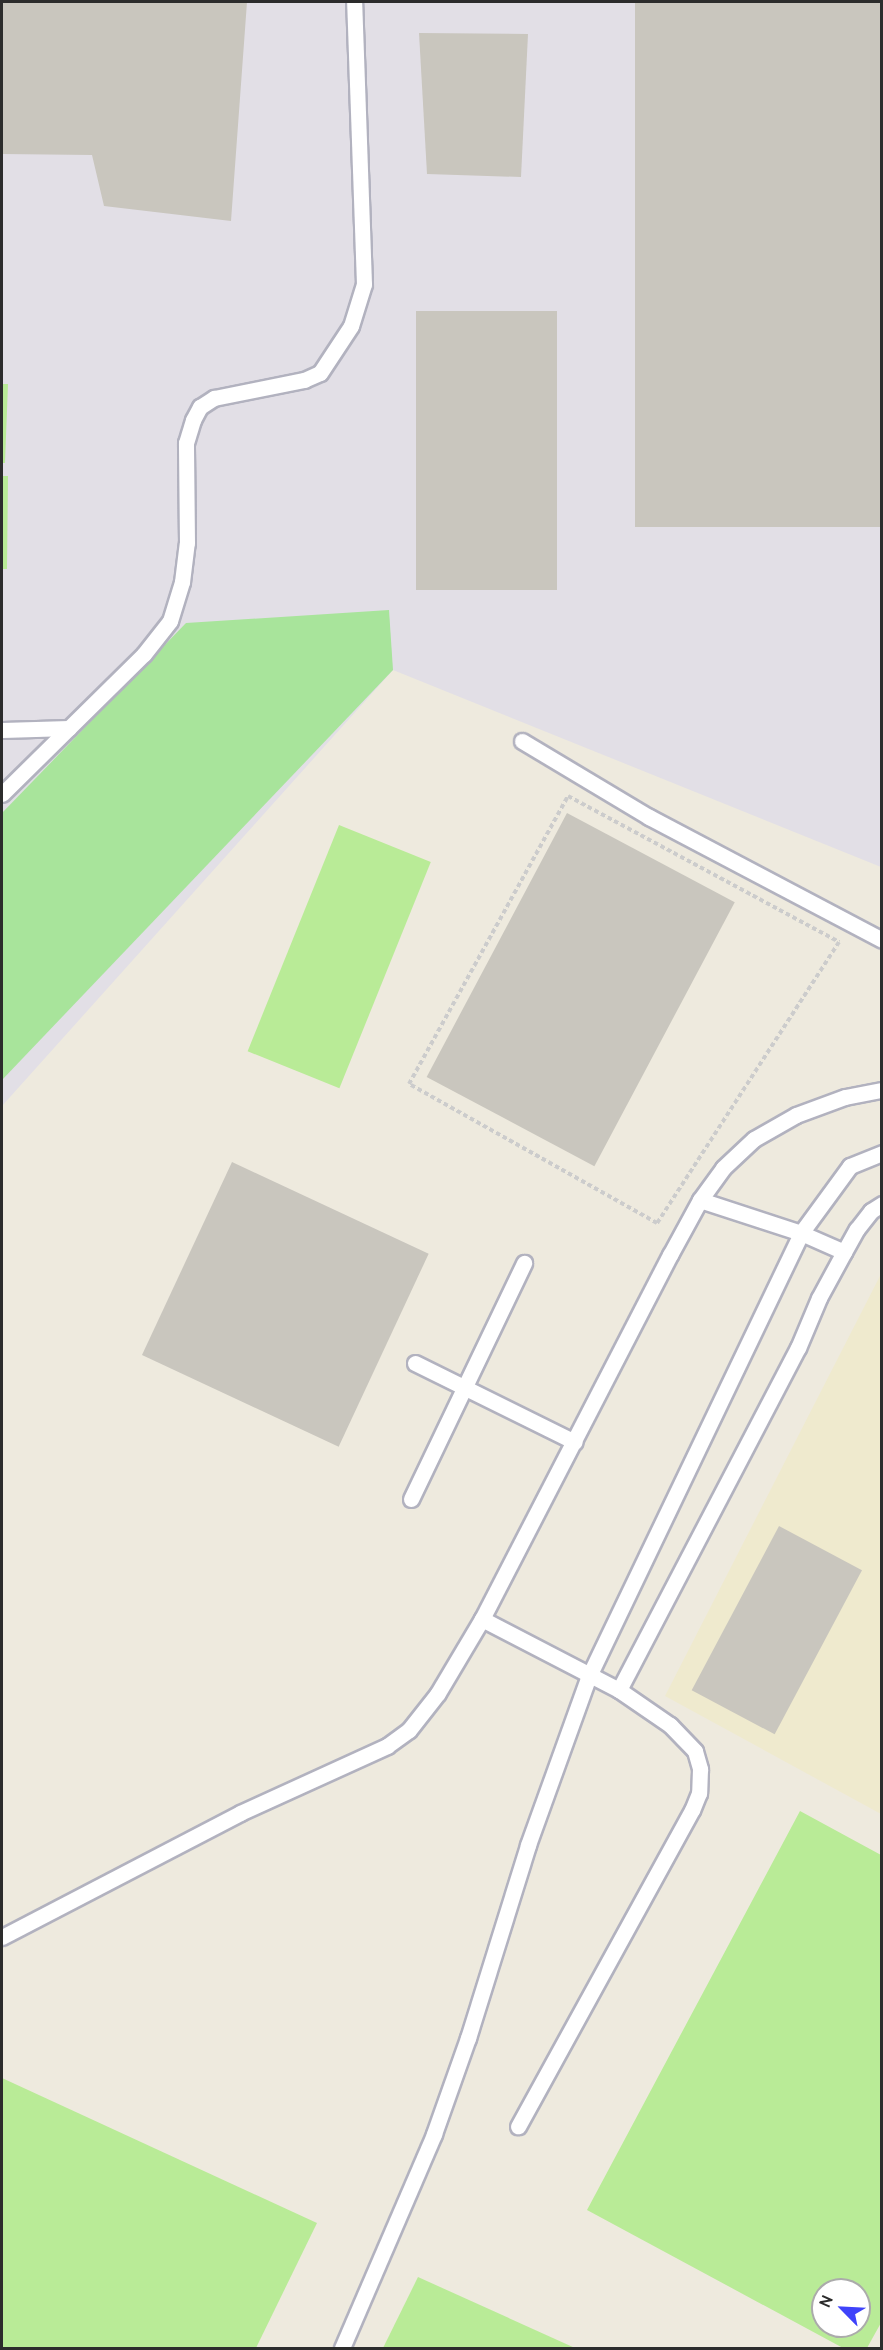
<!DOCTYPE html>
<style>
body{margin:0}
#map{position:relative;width:883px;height:2350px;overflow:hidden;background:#eeeade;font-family:Cabin,sans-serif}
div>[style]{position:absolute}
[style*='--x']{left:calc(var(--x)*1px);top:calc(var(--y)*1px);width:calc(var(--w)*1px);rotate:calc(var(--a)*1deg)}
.industrial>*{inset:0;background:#e2dfe6}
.education>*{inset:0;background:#efeace}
.green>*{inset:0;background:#a8e49b}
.pitch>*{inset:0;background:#b9eb97;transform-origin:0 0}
.building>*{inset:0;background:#c9c6be;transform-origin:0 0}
.path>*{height:4px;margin-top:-2px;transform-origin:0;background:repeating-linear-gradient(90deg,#ccc 0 4.5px,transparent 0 7.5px)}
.roads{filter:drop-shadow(2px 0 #b2b2bf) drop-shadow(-2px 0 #b2b2bf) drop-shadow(0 2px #b2b2bf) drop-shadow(0 -2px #b2b2bf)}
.service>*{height:15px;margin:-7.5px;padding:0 7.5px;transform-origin:7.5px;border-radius:7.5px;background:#fff}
span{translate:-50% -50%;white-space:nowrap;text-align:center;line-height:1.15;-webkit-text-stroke:4.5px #fff;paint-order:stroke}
.frame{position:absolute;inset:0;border:3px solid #2c2c2c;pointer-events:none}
.north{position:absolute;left:811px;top:2278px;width:60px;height:60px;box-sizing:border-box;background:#fff;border:2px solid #ababab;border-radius:50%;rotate:294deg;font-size:16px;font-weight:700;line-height:24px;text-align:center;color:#2c2c2c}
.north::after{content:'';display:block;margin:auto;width:21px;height:27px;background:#3f43fa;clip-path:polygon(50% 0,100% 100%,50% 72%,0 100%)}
</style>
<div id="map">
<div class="industrial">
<i style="clip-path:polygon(2px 2px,881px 2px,881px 867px,393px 670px,2px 1106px)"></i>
</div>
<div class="education">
<i style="clip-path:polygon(881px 1274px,881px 1814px,665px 1696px)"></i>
</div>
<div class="green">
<i style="clip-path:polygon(389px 610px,393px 670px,2px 1080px,2px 813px,186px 623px)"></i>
</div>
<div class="pitch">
<i style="clip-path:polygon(2px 384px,8px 384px,5px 463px,2px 463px)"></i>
<i style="clip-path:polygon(2px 476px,8px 476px,7px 569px,2px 569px)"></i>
<i style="left:339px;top:825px;width:99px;height:244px;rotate:22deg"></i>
<i style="clip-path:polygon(evenodd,800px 1811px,881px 1855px,882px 2321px,867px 2348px,843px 2348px,587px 2210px,800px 1811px,823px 2290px,859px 2290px,859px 2326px,823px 2326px,823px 2290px)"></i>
<i style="clip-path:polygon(2px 2078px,317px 2223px,256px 2348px,2px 2348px)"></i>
<i style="clip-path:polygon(418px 2277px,575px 2348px,383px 2348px)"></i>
</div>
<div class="building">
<i style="clip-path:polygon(2px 2px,247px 2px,231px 221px,104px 206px,92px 155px,2px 154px)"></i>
<i style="left:635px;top:2px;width:247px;height:525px"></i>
<i style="clip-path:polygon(419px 33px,528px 34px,521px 177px,427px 174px)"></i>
<i style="left:416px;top:311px;width:141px;height:279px"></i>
<i style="left:567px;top:813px;width:190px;height:299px;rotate:28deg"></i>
<i style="left:232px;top:1162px;width:217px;height:213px;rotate:25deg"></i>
<i style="left:779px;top:1526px;width:94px;height:186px;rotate:28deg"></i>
</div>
<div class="path">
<i style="--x:568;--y:796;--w:308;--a:28.3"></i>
<i style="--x:839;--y:942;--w:335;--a:122.9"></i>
<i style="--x:657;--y:1223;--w:284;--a:-150.7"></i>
<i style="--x:409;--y:1084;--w:329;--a:-61.1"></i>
</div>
<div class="roads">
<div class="service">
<i style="--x:2;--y:730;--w:67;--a:-1.7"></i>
<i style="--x:522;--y:741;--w:148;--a:30.9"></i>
<i style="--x:649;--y:817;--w:263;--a:27.8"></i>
<i style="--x:2;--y:794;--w:199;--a:-44.6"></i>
<i style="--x:144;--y:654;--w:42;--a:-51.8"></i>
<i style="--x:170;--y:621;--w:41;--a:-72.9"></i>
<i style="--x:182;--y:582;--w:39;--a:-83"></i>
<i style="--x:187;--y:543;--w:100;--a:-90.6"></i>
<i style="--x:186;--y:443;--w:24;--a:-73"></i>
<i style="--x:193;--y:420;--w:15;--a:-62"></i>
<i style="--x:200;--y:407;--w:17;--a:-33"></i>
<i style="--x:214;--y:398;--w:92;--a:-11.3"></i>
<i style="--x:304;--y:380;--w:17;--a:-24"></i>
<i style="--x:320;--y:373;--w:56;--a:-56.6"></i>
<i style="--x:351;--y:326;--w:44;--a:-72.8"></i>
<i style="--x:364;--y:284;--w:282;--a:-92"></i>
<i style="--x:700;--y:1200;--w:106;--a:18.1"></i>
<i style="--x:801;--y:1233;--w:47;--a:23.8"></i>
<i style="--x:415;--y:1363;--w:178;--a:26.3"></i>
<i style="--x:411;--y:1499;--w:262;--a:-64.4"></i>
<i style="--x:482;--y:1619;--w:154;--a:27.4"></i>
<i style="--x:619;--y:1690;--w:62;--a:34.5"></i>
<i style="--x:670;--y:1725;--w:36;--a:46"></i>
<i style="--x:695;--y:1751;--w:19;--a:74"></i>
<i style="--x:700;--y:1769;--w:24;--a:92"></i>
<i style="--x:699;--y:1793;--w:18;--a:112"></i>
<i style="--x:692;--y:1810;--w:361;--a:118.8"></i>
<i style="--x:619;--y:1690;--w:386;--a:-62.4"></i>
<i style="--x:798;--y:1348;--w:54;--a:-67.2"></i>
<i style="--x:819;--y:1298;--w:52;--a:-61.5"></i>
<i style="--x:844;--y:1252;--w:26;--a:-61"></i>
<i style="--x:857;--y:1229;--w:23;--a:-52"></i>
<i style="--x:871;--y:1211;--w:13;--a:-32"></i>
<i style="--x:2;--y:1937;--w:268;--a:-27.5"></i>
<i style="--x:240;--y:1813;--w:162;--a:-24.5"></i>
<i style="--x:387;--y:1746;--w:27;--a:-36"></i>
<i style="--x:409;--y:1730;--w:47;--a:-51.9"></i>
<i style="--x:438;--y:1693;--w:86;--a:-59.3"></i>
<i style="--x:482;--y:1619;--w:410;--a:-62.7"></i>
<i style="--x:670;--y:1255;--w:63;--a:-61.4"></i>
<i style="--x:700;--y:1200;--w:39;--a:-54"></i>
<i style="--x:723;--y:1168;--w:42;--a:-43.1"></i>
<i style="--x:754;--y:1139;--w:48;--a:-29.7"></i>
<i style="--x:796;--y:1115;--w:52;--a:-20.2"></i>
<i style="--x:845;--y:1097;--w:38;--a:-11"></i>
<i style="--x:342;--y:2348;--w:233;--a:-66.7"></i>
<i style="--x:434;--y:2134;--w:102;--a:-70.5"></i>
<i style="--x:468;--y:2038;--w:202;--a:-72.7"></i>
<i style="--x:528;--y:1845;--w:180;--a:-70.2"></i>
<i style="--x:589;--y:1676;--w:491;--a:-64.4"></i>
<i style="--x:801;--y:1233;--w:83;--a:-53.8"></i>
<i style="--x:850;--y:1166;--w:35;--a:-22"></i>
</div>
</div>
<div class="frame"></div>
<div class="north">N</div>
</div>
